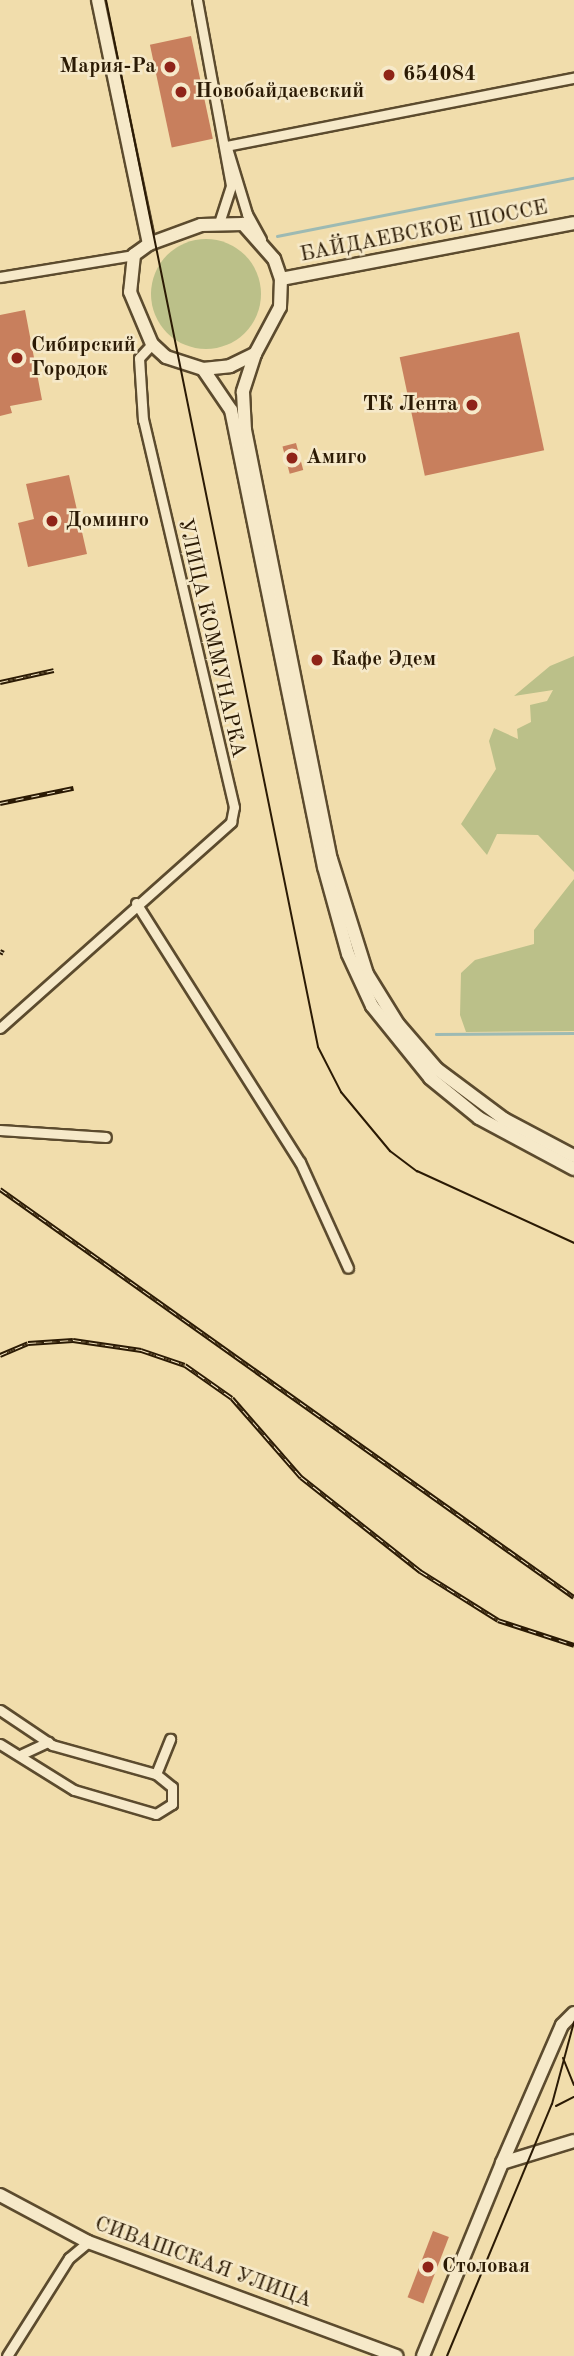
<!DOCTYPE html>
<meta charset="utf-8">
<style>
body{margin:0}
#map{position:relative;width:574px;height:2356px;overflow:hidden;background:#f1ddac;font-family:"Old Standard TT",serif}
div>[style]{position:absolute}
[style*='--x']{left:calc(var(--x)*1px);top:calc(var(--y)*1px);width:calc(var(--w)*1px);rotate:calc(var(--a)*1deg)}
.green>*{inset:0;background:#bbc089}
.round{border-radius:50%}
.stream>*{height:2.5px;margin:-1.25px;padding:0 1.25px;transform-origin:1.25px;border-radius:1.25px;background:#9dbab3}
.building>*{inset:0;background:#c87f5d;transform-origin:0 0}
.roads{filter:drop-shadow(2px 0 #5c4b2e) drop-shadow(-2px 0 #5c4b2e) drop-shadow(0 2px #5c4b2e) drop-shadow(0 -2px #5c4b2e)}
.street>*{height:9px;margin:-4.5px;padding:0 4.5px;transform-origin:4.5px;border-radius:4.5px;background:#f6e9c9}
.secondary>*{height:12px;margin:-6px;padding:0 6px;transform-origin:6px;border-radius:6px;background:#f6e9c9}
.tram>*{height:2px;margin:-1px;padding:0 1px;transform-origin:1px;border-radius:1px;background:#2b1a04}
.rail>*{height:5px;margin-top:-2.5px;transform-origin:0;background:repeating-linear-gradient(90deg,#f6e9c9 0 8px,#2b1a04 0 16px);box-sizing:border-box;border-block:2px solid #2b1a04}
.dots>*{width:19px;height:19px;translate:-50% -50%;box-sizing:border-box;border:4px solid #f6e9c9;border-radius:50%}
span{translate:-50% -50%;white-space:nowrap;text-align:center;line-height:1.15;-webkit-text-stroke:5px #f6e9c9;paint-order:stroke}
.poi-label{font-size:21px;color:#2b1a04;font-weight:700}
.right{translate:-100% -50%;text-align:right}
.left{translate:0 -50%;text-align:left}
.street-label{font-size:21px;color:#2b1a04}
</style>
<div id="map">
<div class="green">
<i class="round" style="left:151px;top:239px;width:110px;height:110px"></i>
<i style="clip-path:polygon(574px 656px,574px 872px,538px 835px,497px 834px,487px 855px,461px 824px,496px 769px,489px 741px,494px 728px,518px 739px,517px 729px,531px 722px,530px 705px,547px 701px,553px 690px,514px 696px,550px 666px)"></i>
<i style="clip-path:polygon(574px 879px,574px 1031px,466px 1032px,460px 1015px,461px 973px,475px 960px,534px 944px,534px 930px)"></i>
</div>
<div class="stream">
<i style="--x:277;--y:236;--w:303;--a:-11.1"></i>
<i style="--x:436;--y:1034;--w:138;--a:-0.4"></i>
</div>
<div class="building">
<i style="left:191px;top:36px;width:105px;height:42px;rotate:78deg"></i>
<i style="clip-path:polygon(25px 310px,42px 400px,10px 406px,12px 413px,0 416px,0 315px)"></i>
<i style="left:519px;top:332px;width:121px;height:122px;rotate:78deg"></i>
<i style="left:296px;top:443px;width:28px;height:14px;rotate:75deg"></i>
<i style="clip-path:polygon(69px 475px,87px 554px,28px 567px,18px 523px,34px 519px,26px 484px)"></i>
<i style="left:433px;top:2231px;width:17px;height:71px;rotate:21deg"></i>
</div>
<div class="roads">
<div class="street">
<i style="--x:197;--y:0;--w:189;--a:79.6"></i>
<i style="--x:231;--y:186;--w:38;--a:108"></i>
<i style="--x:226;--y:146;--w:355;--a:-11.1"></i>
<i style="--x:227;--y:148;--w:69;--a:73.1"></i>
<i style="--x:247;--y:214;--w:29;--a:61"></i>
<i style="--x:0;--y:277;--w:136;--a:-9.3"></i>
<i style="--x:136;--y:903;--w:307;--a:57.7"></i>
<i style="--x:300;--y:1162;--w:116;--a:65.6"></i>
<i style="--x:0;--y:1028;--w:310;--a:-41.7"></i>
<i style="--x:231;--y:822;--w:15;--a:-79"></i>
<i style="--x:234;--y:807;--w:398;--a:-103.2"></i>
<i style="--x:143;--y:420;--w:62;--a:-93.7"></i>
<i style="--x:139;--y:358;--w:19;--a:-47"></i>
<i style="--x:0;--y:1130;--w:106;--a:3.8"></i>
<i style="--x:0;--y:1710;--w:63;--a:33.9"></i>
<i style="--x:52;--y:1745;--w:108;--a:15.6"></i>
<i style="--x:156;--y:1774;--w:38;--a:-68"></i>
<i style="--x:0;--y:1744;--w:87;--a:31.9"></i>
<i style="--x:74;--y:1790;--w:85;--a:16.3"></i>
<i style="--x:156;--y:1814;--w:19;--a:-32"></i>
<i style="--x:172;--y:1804;--w:17;--a:-90"></i>
<i style="--x:172;--y:1787;--w:21;--a:-141"></i>
<i style="--x:22;--y:1754;--w:29;--a:-25"></i>
<i style="--x:7;--y:2356;--w:116;--a:-57.7"></i>
<i style="--x:69;--y:2258;--w:25;--a:-40"></i>
</div>
<div class="secondary">
<i style="--x:98;--y:0;--w:249;--a:78.2"></i>
<i style="--x:281;--y:279;--w:298;--a:-10.8"></i>
<i style="--x:255;--y:354;--w:40;--a:108"></i>
<i style="--x:243;--y:392;--w:38;--a:87"></i>
<i style="--x:245;--y:430;--w:438;--a:78.7"></i>
<i style="--x:331;--y:859;--w:121;--a:72.6"></i>
<i style="--x:367;--y:974;--w:59;--a:58.2"></i>
<i style="--x:398;--y:1024;--w:60;--a:49.1"></i>
<i style="--x:437;--y:1069;--w:84;--a:36.7"></i>
<i style="--x:504;--y:1119;--w:79;--a:27.9"></i>
<i style="--x:203;--y:369;--w:27;--a:-6"></i>
<i style="--x:230;--y:366;--w:28;--a:-26"></i>
<i style="--x:255;--y:354;--w:53;--a:-62"></i>
<i style="--x:280;--y:307;--w:28;--a:-88"></i>
<i style="--x:281;--y:279;--w:21;--a:-109"></i>
<i style="--x:274;--y:259;--w:47;--a:-131.5"></i>
<i style="--x:243;--y:224;--w:42;--a:178.6"></i>
<i style="--x:201;--y:225;--w:55;--a:159.9"></i>
<i style="--x:149;--y:244;--w:19;--a:144"></i>
<i style="--x:134;--y:255;--w:37;--a:96"></i>
<i style="--x:130;--y:292;--w:56;--a:67.1"></i>
<i style="--x:152;--y:344;--w:19;--a:43"></i>
<i style="--x:166;--y:357;--w:39;--a:18"></i>
<i style="--x:203;--y:369;--w:50;--a:55.7"></i>
<i style="--x:231;--y:410;--w:466;--a:78.5"></i>
<i style="--x:324;--y:867;--w:90;--a:74.6"></i>
<i style="--x:348;--y:954;--w:57;--a:65.2"></i>
<i style="--x:372;--y:1006;--w:92;--a:51.1"></i>
<i style="--x:430;--y:1078;--w:63;--a:39.2"></i>
<i style="--x:479;--y:1118;--w:108;--a:28.2"></i>
<i style="--x:502;--y:2163;--w:150;--a:-66.5"></i>
<i style="--x:562;--y:2025;--w:17;--a:-45"></i>
<i style="--x:0;--y:2195;--w:100;--a:28.1"></i>
<i style="--x:88;--y:2242;--w:329;--a:20.3"></i>
<i style="--x:423;--y:2356;--w:209;--a:-67.7"></i>
<i style="--x:502;--y:2163;--w:75;--a:-17"></i>
</div>
</div>
<div class="tram">
<i style="--x:106;--y:0;--w:1068;--a:78.55"></i>
<i style="--x:318;--y:1047;--w:51;--a:62.9"></i>
<i style="--x:341;--y:1092;--w:77;--a:50.3"></i>
<i style="--x:390;--y:1151;--w:34;--a:37"></i>
<i style="--x:417;--y:1171;--w:173;--a:24.6"></i>
<i style="--x:563;--y:2058;--w:29;--a:68"></i>
<i style="--x:556;--y:2106;--w:20;--a:-27"></i>
<i style="--x:447;--y:2356;--w:273;--a:-67.4"></i>
<i style="--x:552;--y:2104;--w:85;--a:-75"></i>
</div>
<div class="rail">
<i style="--x:0;--y:682;--w:55;--a:-12.5"></i>
<i style="--x:0;--y:803;--w:75;--a:-11.6"></i>
<i style="--x:0;--y:951;--w:4;--a:27"></i>
<i style="--x:0;--y:1189;--w:704;--a:35.41"></i>
<i style="--x:0;--y:1355;--w:30;--a:-23"></i>
<i style="--x:28;--y:1343;--w:45;--a:-3.8"></i>
<i style="--x:73;--y:1340;--w:69;--a:8.4"></i>
<i style="--x:141;--y:1350;--w:46;--a:18.8"></i>
<i style="--x:185;--y:1365;--w:57;--a:35.1"></i>
<i style="--x:232;--y:1398;--w:105;--a:48.9"></i>
<i style="--x:301;--y:1477;--w:152;--a:38.3"></i>
<i style="--x:420;--y:1571;--w:92;--a:32.1"></i>
<i style="--x:498;--y:1620;--w:80;--a:18.2"></i>
</div>
<div class="dots">
<i style="left:170px;top:67px;background:#8f2418"></i>
<i style="left:389px;top:75px;background:#8f2418"></i>
<i style="left:181px;top:92px;background:#8f2418"></i>
<i style="left:17px;top:358px;background:#8f2418"></i>
<i style="left:472px;top:405px;background:#8f2418"></i>
<i style="left:292px;top:458px;background:#8f2418"></i>
<i style="left:52px;top:521px;background:#8f2418"></i>
<i style="left:317px;top:660px;background:#8f2418"></i>
<i style="left:428px;top:2267px;background:#8f2418"></i>
</div>
<div class="poi-label">
<span class="right" style="left:156px;top:67px">Мария-Ра</span>
<span class="left" style="left:403px;top:75px">654084</span>
<span class="left" style="left:195px;top:92px">Новобайдаевский</span>
<span class="left" style="left:31px;top:358px">Сибирский<br>Городок</span>
<span class="right" style="left:458px;top:405px">ТК Лента</span>
<span class="left" style="left:306px;top:458px">Амиго</span>
<span class="left" style="left:66px;top:521px">Доминго</span>
<span class="left" style="left:331px;top:660px">Кафе Эдем</span>
<span class="left" style="left:442px;top:2267px">Столовая</span>
</div>
<div class="street-label">
<span style="left:424px;top:232px;rotate:-11deg">БАЙДАЕВСКОЕ ШОССЕ</span>
<span style="left:211px;top:638px;rotate:77deg">УЛИЦА КОММУНАРКА</span>
<span style="left:203px;top:2263px;rotate:20deg">СИВАШСКАЯ УЛИЦА</span>
</div>
</div>
